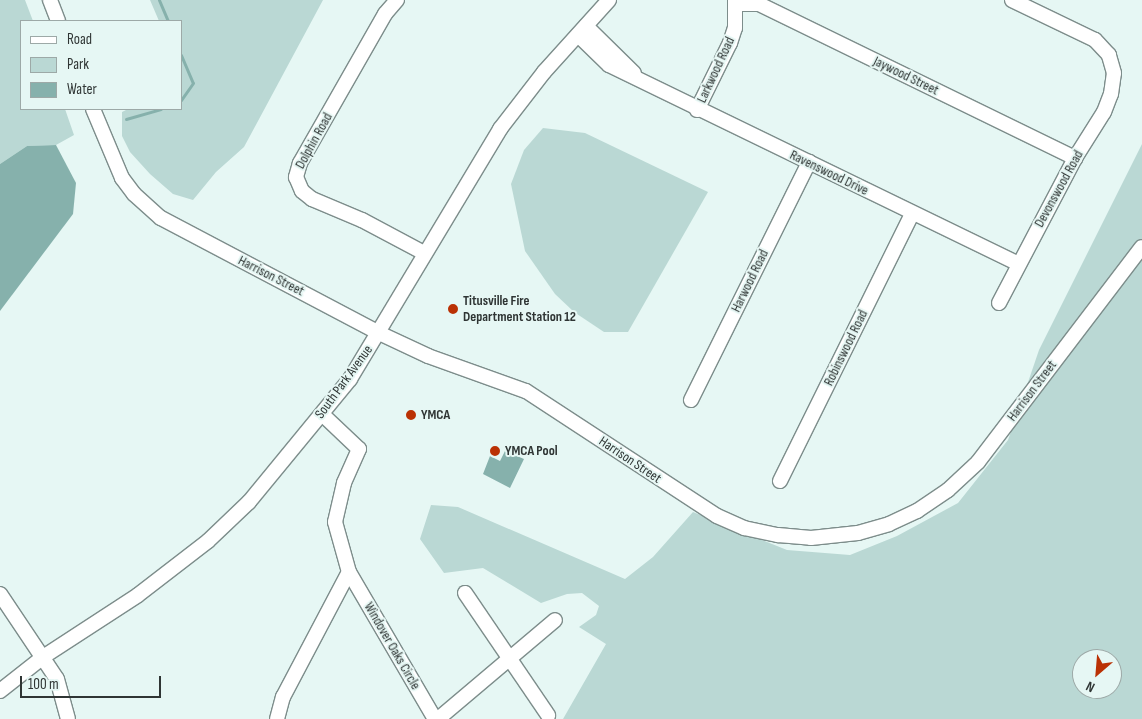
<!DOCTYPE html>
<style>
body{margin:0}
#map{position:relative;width:1142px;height:719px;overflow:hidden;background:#e6f7f4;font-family:"Sofia Sans Condensed",sans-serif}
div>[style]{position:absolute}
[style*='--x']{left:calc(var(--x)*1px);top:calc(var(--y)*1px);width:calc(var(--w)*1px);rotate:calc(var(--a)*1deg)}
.green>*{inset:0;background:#bad8d4}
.water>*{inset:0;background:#86b1ac}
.stream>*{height:3px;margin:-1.5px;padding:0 1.5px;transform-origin:1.5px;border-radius:1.5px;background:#86b1ac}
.roads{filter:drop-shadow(1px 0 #7d8d8b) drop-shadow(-1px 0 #7d8d8b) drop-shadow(0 1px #7d8d8b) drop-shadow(0 -1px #7d8d8b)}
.minor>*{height:14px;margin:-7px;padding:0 7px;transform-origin:7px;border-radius:7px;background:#fff}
.dots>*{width:14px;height:14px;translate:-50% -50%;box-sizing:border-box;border:2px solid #e6f7f4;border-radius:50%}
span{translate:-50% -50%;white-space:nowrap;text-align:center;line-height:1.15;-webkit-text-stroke:4px #e6f7f4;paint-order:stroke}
.street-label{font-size:14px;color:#2f3534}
.poi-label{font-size:14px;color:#2f3534;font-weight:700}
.left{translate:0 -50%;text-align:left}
.legend{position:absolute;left:20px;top:20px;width:162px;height:90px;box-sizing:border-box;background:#e6f7f4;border:1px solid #9da9a7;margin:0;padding:6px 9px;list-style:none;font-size:15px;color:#2f3534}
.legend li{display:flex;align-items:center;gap:10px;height:25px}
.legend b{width:25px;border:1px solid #9da9a7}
.north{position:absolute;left:1072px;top:649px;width:50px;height:50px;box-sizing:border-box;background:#e6f7f4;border:1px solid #9da9a7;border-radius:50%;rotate:207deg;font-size:14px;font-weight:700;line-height:20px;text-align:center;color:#2f3534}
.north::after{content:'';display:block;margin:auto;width:18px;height:22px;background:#ba3104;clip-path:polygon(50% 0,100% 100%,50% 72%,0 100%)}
.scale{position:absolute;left:20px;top:676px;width:141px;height:22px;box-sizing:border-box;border:2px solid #2f3534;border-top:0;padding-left:6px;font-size:15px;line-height:18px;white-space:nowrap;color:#2f3534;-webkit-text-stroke:4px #e6f7f4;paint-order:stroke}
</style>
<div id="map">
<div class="green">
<i style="clip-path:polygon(0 0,25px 0,33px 21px,21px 21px,21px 109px,65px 109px,74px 135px,56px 145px,27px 146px,0 164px)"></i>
<i style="clip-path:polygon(150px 0,323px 0,244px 147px,216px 172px,193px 200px,173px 194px,150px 174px,130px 152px,122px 136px,122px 112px,128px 109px,181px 109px,181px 21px,159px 21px)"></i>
<i style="clip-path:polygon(543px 128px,585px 133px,708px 192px,628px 332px,604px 332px,574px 312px,555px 294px,525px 251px,511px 184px,524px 150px)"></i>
<i style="clip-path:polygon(1142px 144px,1142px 239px,1024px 394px,1039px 350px)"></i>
<i style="clip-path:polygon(evenodd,1142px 255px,1142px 719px,563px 719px,606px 644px,579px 627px,596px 615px,599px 606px,582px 593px,567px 594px,541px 603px,483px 568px,444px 573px,420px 539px,431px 505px,458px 507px,625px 579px,653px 557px,693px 512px,787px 550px,850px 555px,897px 536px,958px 503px,1008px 440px,1014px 423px,1142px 255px,1082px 659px,1112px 659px,1112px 689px,1082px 689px,1082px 659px)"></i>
</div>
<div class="water">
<i style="clip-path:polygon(56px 145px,76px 183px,73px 214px,0 311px,0 164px,27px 146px)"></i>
<i style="clip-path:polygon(505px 451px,524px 459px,510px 488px,483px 474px,490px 456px,500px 461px)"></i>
</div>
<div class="stream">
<i style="--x:159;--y:0;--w:23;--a:67"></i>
<i style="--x:181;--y:55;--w:30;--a:67"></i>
<i style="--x:193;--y:83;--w:21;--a:125"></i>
<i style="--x:126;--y:119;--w:36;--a:-16"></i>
</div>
<div class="roads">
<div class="minor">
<i style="--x:50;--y:0;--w:22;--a:69"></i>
<i style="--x:397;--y:0;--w:18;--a:131"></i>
<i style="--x:385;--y:14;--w:172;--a:119.7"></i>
<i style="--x:300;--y:163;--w:15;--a:106"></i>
<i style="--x:296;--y:177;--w:15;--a:67"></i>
<i style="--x:302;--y:191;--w:13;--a:39"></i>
<i style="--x:312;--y:199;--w:54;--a:22.8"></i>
<i style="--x:362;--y:220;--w:70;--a:28"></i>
<i style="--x:735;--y:4;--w:24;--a:0"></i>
<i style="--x:759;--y:4;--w:352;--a:26"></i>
<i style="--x:586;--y:26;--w:67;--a:44.4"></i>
<i style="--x:578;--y:35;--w:43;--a:44.1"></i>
<i style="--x:609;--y:65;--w:455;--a:25.9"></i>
<i style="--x:93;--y:109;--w:75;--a:67.2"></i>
<i style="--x:122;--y:178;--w:20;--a:53"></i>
<i style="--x:134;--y:194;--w:36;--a:42"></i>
<i style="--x:161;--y:218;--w:246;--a:27.8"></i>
<i style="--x:379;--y:333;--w:54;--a:25.1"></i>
<i style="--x:428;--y:356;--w:104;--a:19.7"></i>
<i style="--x:526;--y:391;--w:228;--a:33.2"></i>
<i style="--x:717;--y:516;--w:30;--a:24"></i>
<i style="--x:744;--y:528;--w:35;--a:12"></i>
<i style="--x:778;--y:535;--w:33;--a:5"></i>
<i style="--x:811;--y:538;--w:47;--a:-6.1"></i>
<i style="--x:858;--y:533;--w:32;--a:-16"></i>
<i style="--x:889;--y:524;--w:31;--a:-25"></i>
<i style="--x:917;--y:511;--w:37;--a:-34"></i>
<i style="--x:948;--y:490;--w:41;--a:-43"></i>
<i style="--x:978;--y:462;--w:270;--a:-52.7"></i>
<i style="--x:697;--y:110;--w:75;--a:-63.8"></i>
<i style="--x:730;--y:43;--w:16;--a:-72"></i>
<i style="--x:735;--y:28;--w:28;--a:-90"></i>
<i style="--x:999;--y:303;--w:164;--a:-62.3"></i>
<i style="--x:1075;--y:158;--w:54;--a:-57.8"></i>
<i style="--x:1104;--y:112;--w:19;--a:-69"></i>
<i style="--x:1111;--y:94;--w:21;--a:-82"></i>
<i style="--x:1114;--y:73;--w:19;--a:-106"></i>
<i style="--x:1109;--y:55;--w:21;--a:-133"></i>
<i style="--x:1095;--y:40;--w:92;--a:-154.3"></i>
<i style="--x:691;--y:400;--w:266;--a:-63.6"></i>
<i style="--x:322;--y:414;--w:51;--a:43.4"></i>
<i style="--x:359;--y:449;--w:37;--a:114"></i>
<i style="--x:344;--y:483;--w:40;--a:103"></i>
<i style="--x:335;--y:522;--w:52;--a:74.4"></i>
<i style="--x:349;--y:572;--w:170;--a:59.7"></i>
<i style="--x:780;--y:481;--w:298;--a:-63.7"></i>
<i style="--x:465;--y:593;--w:148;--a:55.8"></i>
<i style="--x:0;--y:594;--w:102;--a:56.2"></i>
<i style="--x:57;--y:679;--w:41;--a:74.6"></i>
<i style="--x:0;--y:691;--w:55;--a:-38.3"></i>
<i style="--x:43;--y:657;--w:113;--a:-33.1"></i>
<i style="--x:138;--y:595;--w:88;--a:-37.6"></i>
<i style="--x:208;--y:541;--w:57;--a:-43.6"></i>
<i style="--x:249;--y:502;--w:159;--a:-50.6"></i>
<i style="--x:350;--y:379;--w:292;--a:-59"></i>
<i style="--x:500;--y:129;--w:72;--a:-52.3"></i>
<i style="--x:544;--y:72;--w:97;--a:-47.9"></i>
<i style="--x:277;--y:719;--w:23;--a:-75"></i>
<i style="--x:283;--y:697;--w:141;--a:-62.2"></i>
<i style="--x:438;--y:719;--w:153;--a:-40.2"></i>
</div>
</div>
<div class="dots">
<i style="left:453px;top:309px;background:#ba3104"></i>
<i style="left:411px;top:415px;background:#ba3104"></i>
<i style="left:495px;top:451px;background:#ba3104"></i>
</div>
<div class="street-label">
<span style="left:716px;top:70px;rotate:-65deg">Larkwood Road</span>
<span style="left:906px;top:76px;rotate:26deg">Jaywood Street</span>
<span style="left:314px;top:141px;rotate:-61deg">Dolphin Road</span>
<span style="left:829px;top:173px;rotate:26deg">Ravenswood Drive</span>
<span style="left:1059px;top:189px;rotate:-61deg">Devonswood Road</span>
<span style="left:271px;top:276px;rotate:27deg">Harrison Street</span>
<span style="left:750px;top:281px;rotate:-64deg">Harwood Road</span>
<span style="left:846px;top:348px;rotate:-64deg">Robinswood Road</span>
<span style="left:344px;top:382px;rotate:-54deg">South Park Avenue</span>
<span style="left:1032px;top:391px;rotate:-53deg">Harrison Street</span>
<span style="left:630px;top:460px;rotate:34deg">Harrison Street</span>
<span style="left:392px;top:646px;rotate:60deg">Windover Oaks Circle</span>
</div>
<div class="poi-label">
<span class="left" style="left:463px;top:309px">Titusville Fire<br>Department Station 12</span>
<span class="left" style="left:421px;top:415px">YMCA</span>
<span class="left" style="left:505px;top:451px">YMCA Pool</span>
</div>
<ul class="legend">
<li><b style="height:6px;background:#fff"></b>Road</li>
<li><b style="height:14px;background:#bad8d4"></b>Park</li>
<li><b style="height:14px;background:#86b1ac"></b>Water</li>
</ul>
<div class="north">N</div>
<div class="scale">100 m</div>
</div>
